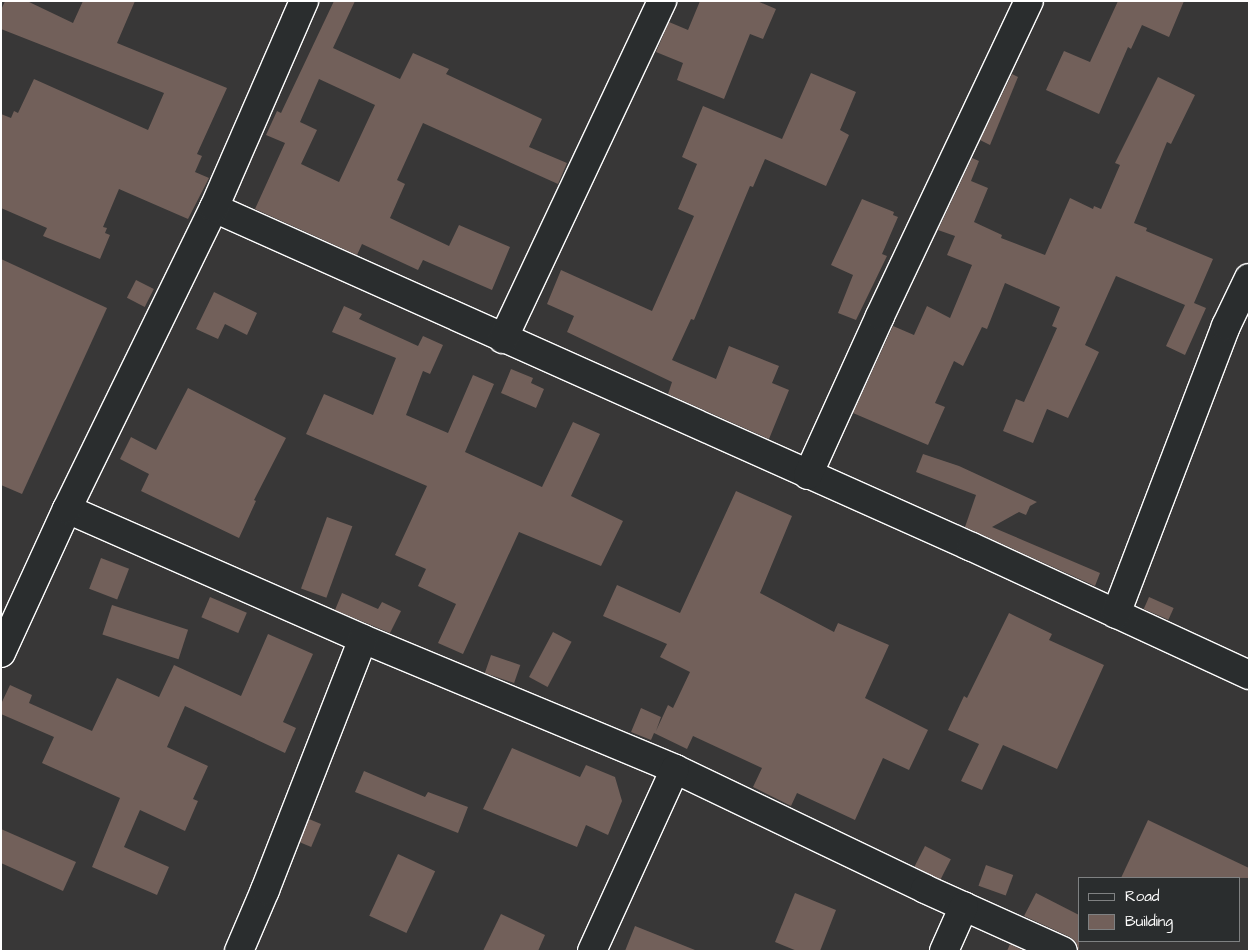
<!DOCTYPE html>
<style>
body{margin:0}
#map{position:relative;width:1250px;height:952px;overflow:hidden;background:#383737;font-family:"Architects Daughter",sans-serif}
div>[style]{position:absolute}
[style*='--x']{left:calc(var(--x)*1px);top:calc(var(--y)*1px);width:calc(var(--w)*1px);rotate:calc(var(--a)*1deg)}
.building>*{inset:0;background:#72605a;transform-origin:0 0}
.roads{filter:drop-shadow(1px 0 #fff) drop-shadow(-1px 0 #fff) drop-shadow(0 1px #fff) drop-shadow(0 -1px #fff)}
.minor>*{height:28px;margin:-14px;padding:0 14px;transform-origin:14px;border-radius:14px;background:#2a2d2e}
span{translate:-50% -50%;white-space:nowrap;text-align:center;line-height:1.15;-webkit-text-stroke:5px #2a2d2e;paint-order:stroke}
.frame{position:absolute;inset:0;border:2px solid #fff;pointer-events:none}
.legend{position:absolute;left:1078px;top:877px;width:162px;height:65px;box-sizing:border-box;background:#2a2d2e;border:1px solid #7f8182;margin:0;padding:6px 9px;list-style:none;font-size:15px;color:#fff}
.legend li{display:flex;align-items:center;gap:10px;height:25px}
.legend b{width:25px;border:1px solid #7f8182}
</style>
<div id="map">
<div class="building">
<i style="clip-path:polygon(5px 1px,27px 1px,73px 23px,83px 1px,135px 1px,117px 43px,227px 88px,197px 154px,202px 156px,195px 172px,209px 178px,188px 219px,119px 189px,103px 227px,107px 228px,105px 233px,110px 235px,100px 259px,43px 236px,47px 228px,1px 208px,1px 114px,11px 118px,14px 111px,18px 113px,34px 79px,148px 130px,164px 93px,1px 29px,1px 10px)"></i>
<i style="clip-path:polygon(evenodd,334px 1px,355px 1px,333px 48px,400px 79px,413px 53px,449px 69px,446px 74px,542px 119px,529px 147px,567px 163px,558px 184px,423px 123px,397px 180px,405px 184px,390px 218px,449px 246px,459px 225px,510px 247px,492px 290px,423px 260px,418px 270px,362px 244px,357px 255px,255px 209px,285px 143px,266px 135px,277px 111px,281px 113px,334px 1px,319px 79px,375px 105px,339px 182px,301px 164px,317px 130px,300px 122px,319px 79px)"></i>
<i style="clip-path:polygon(700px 1px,757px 1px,776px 9px,763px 39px,750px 34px,724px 99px,677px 80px,683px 63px,656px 52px,669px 22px,688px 30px)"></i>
<i style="clip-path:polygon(1118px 1px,1184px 1px,1169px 37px,1142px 25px,1131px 49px,1128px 47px,1099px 114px,1046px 90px,1064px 51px,1090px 62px)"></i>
<i style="clip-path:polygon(811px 73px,856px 92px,840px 130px,849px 135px,826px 186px,765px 159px,753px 187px,750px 186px,694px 320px,691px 319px,672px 360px,716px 379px,729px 346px,779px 366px,772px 383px,789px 390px,769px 439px,668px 394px,672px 382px,567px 332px,574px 316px,547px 304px,561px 270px,652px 311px,694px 216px,678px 209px,697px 164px,682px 157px,703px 106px,782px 139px)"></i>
<i style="clip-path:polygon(1012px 74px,1018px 77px,990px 145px,980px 140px)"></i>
<i style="clip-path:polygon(1158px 77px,1195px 95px,1171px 144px,1167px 142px,1134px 223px,1147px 228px,1146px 231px,1213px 259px,1194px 303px,1206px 308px,1185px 355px,1166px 346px,1185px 305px,1116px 276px,1085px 345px,1099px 352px,1068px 418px,1047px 409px,1033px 443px,1003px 431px,1016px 399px,1024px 402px,1057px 328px,1052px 326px,1060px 307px,1005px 283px,987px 329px,982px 327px,963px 366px,954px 361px,935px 403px,945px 407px,928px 445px,853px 413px,893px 326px,914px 335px,927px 306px,950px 318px,972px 265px,947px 255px,955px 236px,938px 230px,972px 158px,979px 161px,971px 181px,988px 188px,974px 222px,1002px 235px,1001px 238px,1045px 255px,1070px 198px,1093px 209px,1094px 206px,1101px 209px,1120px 165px,1115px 163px)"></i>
<i style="clip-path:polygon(862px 199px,894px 212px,893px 215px,898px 217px,882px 254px,887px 256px,856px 320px,838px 313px,853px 275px,831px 265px)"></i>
<i style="clip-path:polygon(1px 259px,107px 308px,22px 494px,1px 485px)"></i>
<i style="left:136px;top:280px;width:20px;height:20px;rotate:27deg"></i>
<i style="clip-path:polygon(214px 292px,257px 313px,247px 335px,225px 324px,218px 339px,196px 329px)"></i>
<i style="clip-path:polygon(344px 306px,362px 314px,359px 319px,418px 346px,423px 336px,443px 345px,430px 374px,423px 371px,406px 415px,448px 433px,473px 375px,494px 384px,465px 452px,542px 487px,573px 422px,600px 434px,571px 496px,623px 521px,601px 566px,519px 532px,463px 654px,438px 643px,456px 604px,418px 586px,426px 569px,395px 555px,427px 486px,306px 434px,324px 394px,373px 415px,396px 358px,332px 332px)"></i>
<i style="clip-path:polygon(511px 369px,533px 378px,531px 383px,544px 389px,536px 408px,501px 393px)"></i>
<i style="clip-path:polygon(188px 388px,286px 438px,254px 500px,256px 501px,239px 538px,141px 491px,149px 474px,120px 459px,131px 437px,156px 450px)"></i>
<i style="clip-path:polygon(923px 454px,959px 466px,1037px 502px,1030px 506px,1026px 515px,1019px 512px,992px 527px,1100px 573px,1095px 586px,965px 527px,976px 495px,916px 472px)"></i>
<i style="clip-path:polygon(736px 491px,792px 516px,760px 593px,834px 632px,838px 623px,889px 645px,865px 698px,928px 730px,909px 770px,883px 758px,855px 820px,797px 793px,791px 806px,753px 787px,762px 768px,693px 736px,687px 749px,654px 733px,651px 740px,631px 732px,641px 708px,661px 717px,656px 731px,668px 705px,673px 708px,690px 672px,660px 657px,667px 644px,603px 616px,617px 585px,680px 613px)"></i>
<i style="left:327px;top:517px;width:27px;height:76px;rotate:20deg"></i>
<i style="left:101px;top:558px;width:30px;height:33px;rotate:21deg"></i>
<i style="clip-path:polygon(342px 593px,378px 609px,382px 602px,401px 611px,390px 633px,335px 610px)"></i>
<i style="left:210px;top:597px;width:40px;height:22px;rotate:23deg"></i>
<i style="left:1149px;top:597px;width:27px;height:13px;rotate:24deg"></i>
<i style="left:112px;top:605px;width:80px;height:31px;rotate:18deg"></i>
<i style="clip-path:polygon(1009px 613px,1052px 634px,1049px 640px,1104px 665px,1057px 769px,1003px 745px,982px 790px,961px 781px,979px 744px,948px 730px,964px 696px,967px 698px)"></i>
<i style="left:553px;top:632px;width:21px;height:51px;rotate:28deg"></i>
<i style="clip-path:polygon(268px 634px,313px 654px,283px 722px,296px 728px,285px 753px,185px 706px,167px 747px,208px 766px,193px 799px,198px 801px,185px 831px,140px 810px,124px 847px,169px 867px,157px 895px,92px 867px,120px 798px,42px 763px,54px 737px,1px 714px,1px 704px,10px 685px,32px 695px,29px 703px,92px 731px,117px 678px,159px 697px,174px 665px,241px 696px)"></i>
<i style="left:491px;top:655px;width:31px;height:19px;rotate:19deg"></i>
<i style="clip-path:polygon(512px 748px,580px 777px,586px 765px,615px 777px,622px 801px,608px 835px,586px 825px,577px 847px,483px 809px)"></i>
<i style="clip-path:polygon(364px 771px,425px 797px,428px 792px,468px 807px,458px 833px,355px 792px)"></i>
<i style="left:309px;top:819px;width:13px;height:25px;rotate:23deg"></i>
<i style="clip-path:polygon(1148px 820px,1249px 868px,1249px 878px,1121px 878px)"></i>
<i style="clip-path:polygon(1px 829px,76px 862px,63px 891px,1px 863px)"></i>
<i style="left:925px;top:846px;width:29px;height:23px;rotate:27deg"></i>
<i style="left:398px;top:854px;width:41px;height:68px;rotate:25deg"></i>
<i style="left:986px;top:865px;width:29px;height:22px;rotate:20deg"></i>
<i style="clip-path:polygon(795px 893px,836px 910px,820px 951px,797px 951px,775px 942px)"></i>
<i style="clip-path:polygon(1036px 893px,1079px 915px,1079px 951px,1076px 942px,1070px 937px,1024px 916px)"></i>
<i style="clip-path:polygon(501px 914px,545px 935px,538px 951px,483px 951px)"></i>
<i style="clip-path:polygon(635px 926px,695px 950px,695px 951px,625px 951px)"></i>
<i style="clip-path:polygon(1010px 944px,1024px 951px,1007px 951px)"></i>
</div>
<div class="roads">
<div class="minor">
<i style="--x:214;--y:208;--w:830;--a:24.1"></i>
<i style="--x:972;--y:547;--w:305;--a:24.8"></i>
<i style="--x:503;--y:339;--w:374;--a:-64.8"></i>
<i style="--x:808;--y:475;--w:175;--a:-65.6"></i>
<i style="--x:880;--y:316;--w:348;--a:-64.7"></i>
<i style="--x:67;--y:509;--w:323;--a:23.7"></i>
<i style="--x:363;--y:639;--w:338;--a:22.6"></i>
<i style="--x:675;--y:769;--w:277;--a:25.6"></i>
<i style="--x:925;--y:889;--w:151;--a:24.2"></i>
<i style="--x:1116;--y:614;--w:308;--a:-69.1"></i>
<i style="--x:1226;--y:326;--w:53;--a:-64.4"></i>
<i style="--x:1;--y:653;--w:158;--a:-65.4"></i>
<i style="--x:67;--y:509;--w:335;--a:-64"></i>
<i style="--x:214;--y:208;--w:226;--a:-66.5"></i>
<i style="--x:239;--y:951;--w:66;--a:-66.9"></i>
<i style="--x:265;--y:890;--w:269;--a:-68.7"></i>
<i style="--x:592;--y:951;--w:200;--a:-65.5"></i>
<i style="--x:944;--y:951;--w:49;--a:-66"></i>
</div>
</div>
<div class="frame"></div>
<ul class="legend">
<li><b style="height:6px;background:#2a2d2e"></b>Road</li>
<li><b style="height:14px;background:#72605a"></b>Building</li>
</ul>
</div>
